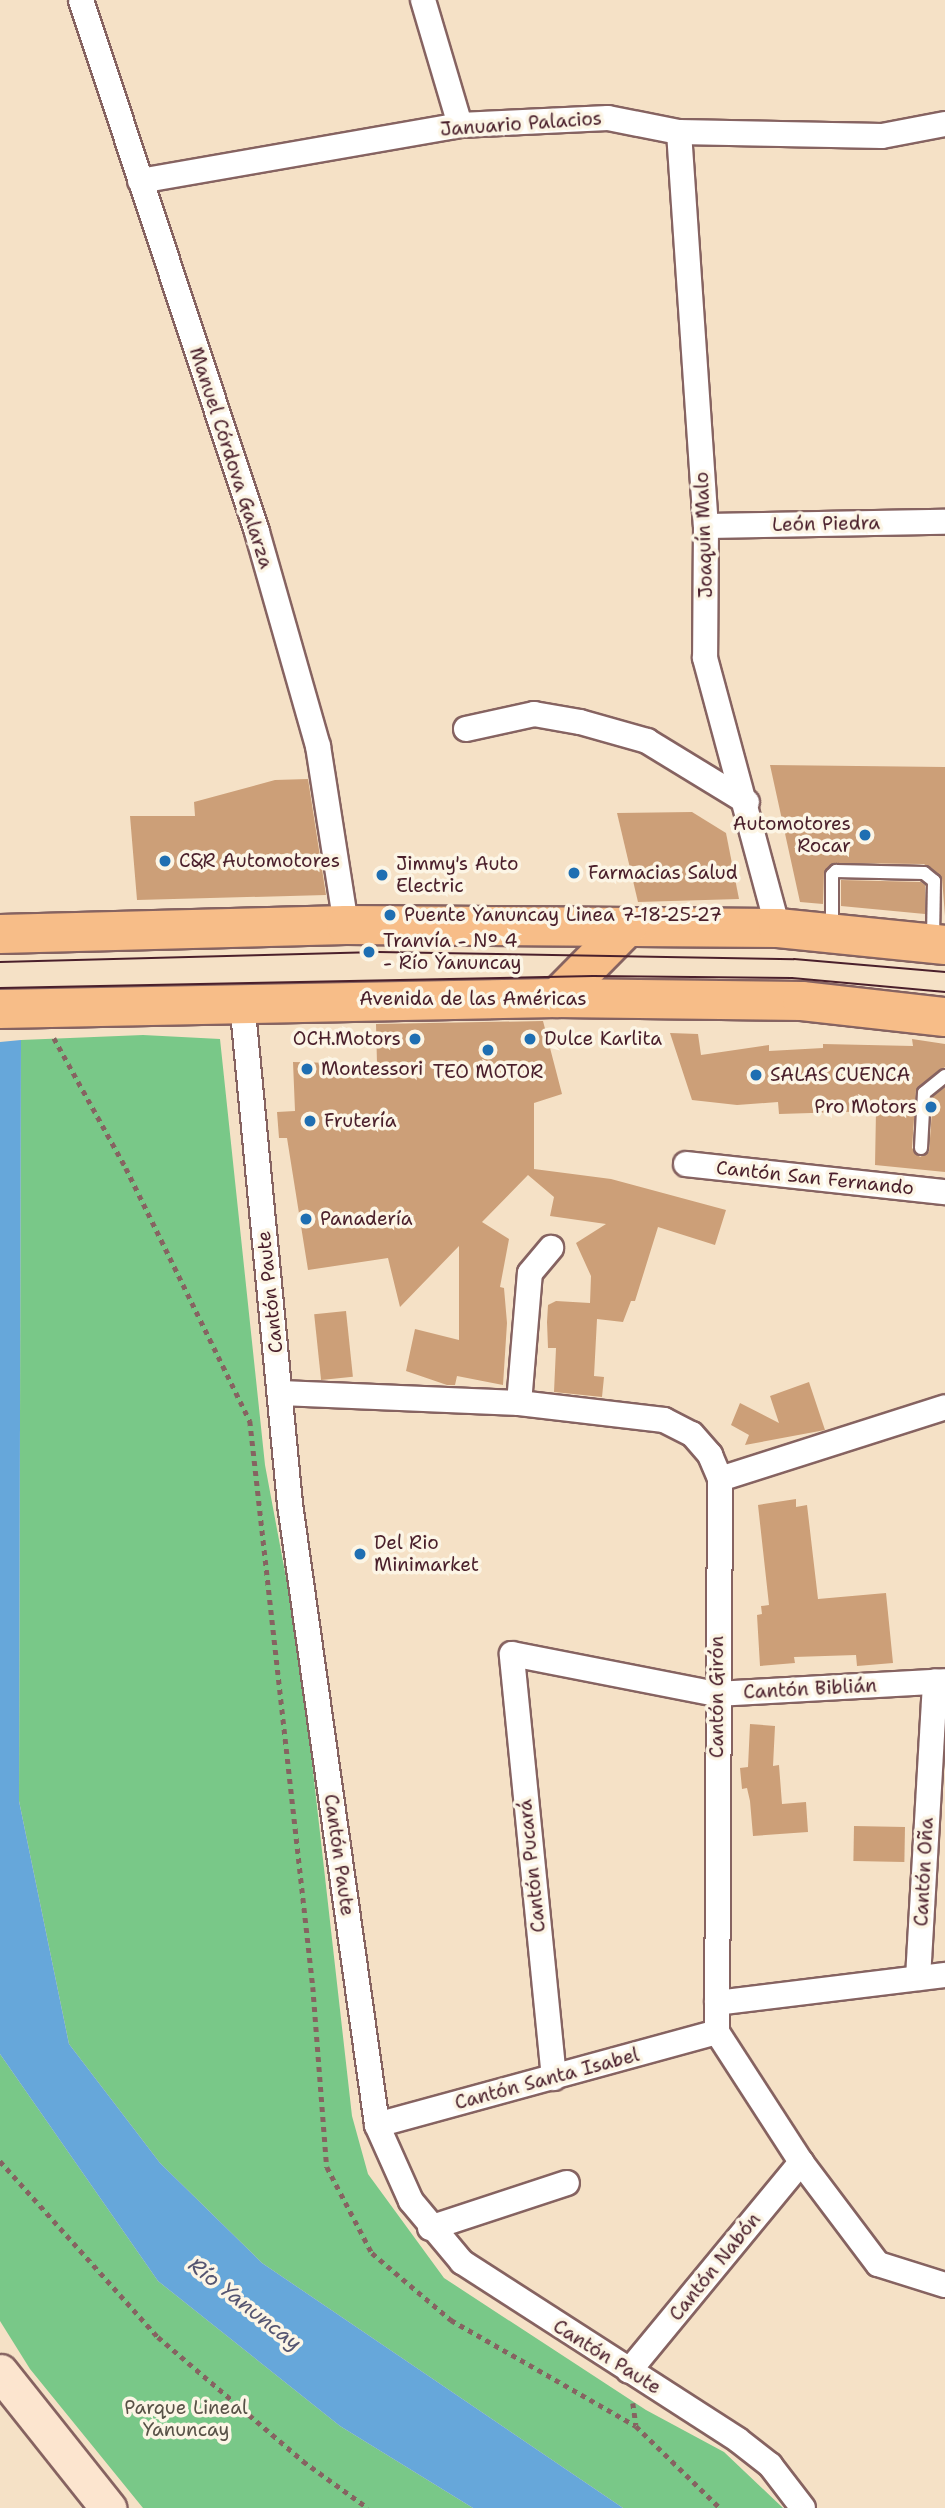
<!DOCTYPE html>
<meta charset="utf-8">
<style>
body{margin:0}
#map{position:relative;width:945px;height:2508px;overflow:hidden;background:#f5e1c6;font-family:"Shantell Sans",sans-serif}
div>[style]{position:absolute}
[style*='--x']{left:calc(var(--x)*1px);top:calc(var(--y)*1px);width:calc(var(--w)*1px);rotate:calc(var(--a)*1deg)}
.green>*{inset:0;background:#79c888}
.water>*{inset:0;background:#66a7da}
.building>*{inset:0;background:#cc9f78;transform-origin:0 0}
.path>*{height:4.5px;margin-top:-2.25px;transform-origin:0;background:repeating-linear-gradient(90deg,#866361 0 5px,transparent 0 10px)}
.roads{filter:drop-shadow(2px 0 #866361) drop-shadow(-2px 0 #866361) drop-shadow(0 2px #866361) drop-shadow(0 -2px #866361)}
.service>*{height:12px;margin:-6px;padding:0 6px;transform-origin:6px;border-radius:6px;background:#fff}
.minor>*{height:24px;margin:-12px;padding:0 12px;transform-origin:12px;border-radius:12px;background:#fff}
.secondary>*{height:35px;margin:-17.5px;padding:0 17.5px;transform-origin:17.5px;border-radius:17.5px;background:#fce5cf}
.primary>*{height:38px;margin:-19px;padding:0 19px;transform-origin:19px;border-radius:19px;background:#f7bd88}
.tram>*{height:2px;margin:-1px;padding:0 1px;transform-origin:1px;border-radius:1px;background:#4a1f2b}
.dots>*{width:19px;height:19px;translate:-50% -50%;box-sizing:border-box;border:4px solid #fcf5e5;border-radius:50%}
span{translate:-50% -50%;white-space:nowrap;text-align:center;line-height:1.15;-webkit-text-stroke:7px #fcf5e5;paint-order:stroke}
.street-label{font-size:19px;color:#4a1f2b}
.poi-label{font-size:19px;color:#4a1f2b}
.right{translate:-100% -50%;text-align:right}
.left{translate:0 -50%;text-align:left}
.park-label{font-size:19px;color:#585247}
.water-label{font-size:21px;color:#555571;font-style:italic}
</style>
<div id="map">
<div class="green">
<i style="clip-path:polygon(143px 1035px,220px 1039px,265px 1465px,299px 1647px,352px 2116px,368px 2174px,444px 2278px,646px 2410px,724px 2452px,783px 2508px,623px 2508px,262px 2263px,160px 2163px,69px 2044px,19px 1801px,21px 1040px)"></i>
<i style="clip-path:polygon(0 2054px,158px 2281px,340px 2426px,473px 2508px,143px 2508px,30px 2369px,0 2321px)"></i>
</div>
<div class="water">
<i style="clip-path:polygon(21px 1040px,19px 1801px,69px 2044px,160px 2163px,262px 2263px,623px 2508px,473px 2508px,340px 2426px,158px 2281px,0 2054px,0 1042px)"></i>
</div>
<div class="building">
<i style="clip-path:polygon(770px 765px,945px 767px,945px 916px,942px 878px,924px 864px,833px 863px,824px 872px,823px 904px,800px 902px)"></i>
<i style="clip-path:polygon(308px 779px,326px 895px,137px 900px,130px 816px,195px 816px,194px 802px,275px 780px)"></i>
<i style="clip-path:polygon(692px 812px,726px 833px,739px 899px,638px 902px,617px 813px)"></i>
<i style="clip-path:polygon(841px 880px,921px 882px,925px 885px,925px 914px,841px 906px)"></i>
<i style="clip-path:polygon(543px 1021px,562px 1094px,534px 1103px,534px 1169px,611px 1179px,726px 1210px,715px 1245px,658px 1227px,635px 1301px,631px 1301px,623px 1322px,597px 1319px,594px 1376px,604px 1377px,602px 1397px,554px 1392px,556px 1348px,548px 1348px,547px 1322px,548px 1305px,556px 1301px,590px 1303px,591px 1276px,576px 1243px,606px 1224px,550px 1216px,554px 1197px,528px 1175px,482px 1222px,509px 1239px,500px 1287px,504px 1288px,507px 1323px,503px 1385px,457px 1376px,455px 1385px,447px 1385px,406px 1371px,415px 1329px,459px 1340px,459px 1246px,400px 1307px,388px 1258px,308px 1270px,287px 1138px,279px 1138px,277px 1112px,295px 1111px,293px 1062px,377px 1064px,376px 1024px)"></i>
<i style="clip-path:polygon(670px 1033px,698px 1034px,701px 1055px,769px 1045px,769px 1051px,823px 1048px,823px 1044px,913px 1046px,912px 1039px,945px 1044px,945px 1067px,916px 1090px,912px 1148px,920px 1157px,929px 1152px,933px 1097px,945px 1087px,945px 1172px,875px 1165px,876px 1111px,779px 1114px,778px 1102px,737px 1105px,692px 1100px)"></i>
<i style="left:346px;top:1311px;width:66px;height:32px;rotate:84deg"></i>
<i style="clip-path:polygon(809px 1382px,825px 1430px,745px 1445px,749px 1435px,731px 1425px,740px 1403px,779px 1423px,770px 1396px)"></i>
<i style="clip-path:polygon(796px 1499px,796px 1507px,807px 1505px,818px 1599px,886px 1593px,893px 1663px,857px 1666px,856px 1655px,794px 1657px,795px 1663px,760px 1666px,757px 1615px,762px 1614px,761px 1606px,769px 1605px,758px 1505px)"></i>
<i style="clip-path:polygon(750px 1724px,775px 1726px,773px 1766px,779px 1765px,782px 1804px,806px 1802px,808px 1832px,753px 1836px,750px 1801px,747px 1788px,742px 1789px,740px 1768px,748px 1767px)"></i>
<i style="left:854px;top:1826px;width:51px;height:35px;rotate:1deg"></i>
</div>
<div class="path">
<i style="--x:54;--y:1038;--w:149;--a:61"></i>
<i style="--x:126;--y:1168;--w:282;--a:63.9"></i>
<i style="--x:250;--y:1421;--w:569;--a:83.65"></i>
<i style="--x:313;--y:1987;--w:181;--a:85.6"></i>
<i style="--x:327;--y:2167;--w:97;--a:62.4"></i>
<i style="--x:372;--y:2253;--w:104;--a:40.3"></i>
<i style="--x:451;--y:2320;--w:213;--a:29.8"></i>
<i style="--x:636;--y:2426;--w:117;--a:44.3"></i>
<i style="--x:0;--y:2161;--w:237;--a:48.1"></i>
<i style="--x:158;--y:2337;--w:191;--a:40.5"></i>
<i style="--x:303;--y:2461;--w:80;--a:35.9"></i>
<i style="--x:633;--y:2403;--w:22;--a:82"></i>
</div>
<div class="roads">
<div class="service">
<i style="--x:832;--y:930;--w:55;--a:-90"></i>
<i style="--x:832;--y:875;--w:6;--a:-45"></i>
<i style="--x:836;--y:871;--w:88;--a:1.3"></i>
<i style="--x:924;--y:873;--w:13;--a:39"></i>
<i style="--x:934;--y:881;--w:58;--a:91"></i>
<i style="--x:921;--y:1148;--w:55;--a:-86.9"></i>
<i style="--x:924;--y:1093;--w:27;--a:-39"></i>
</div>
<div class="minor">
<i style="--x:81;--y:0;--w:560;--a:71.69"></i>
<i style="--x:257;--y:532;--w:223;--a:74.1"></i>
<i style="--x:318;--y:746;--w:181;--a:81.1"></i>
<i style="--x:423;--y:0;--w:130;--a:73.5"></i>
<i style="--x:679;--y:132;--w:395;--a:86.1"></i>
<i style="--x:706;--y:526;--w:132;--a:90.4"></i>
<i style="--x:705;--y:658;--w:280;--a:74.9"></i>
<i style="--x:140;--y:181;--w:325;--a:-9.9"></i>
<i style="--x:460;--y:125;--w:148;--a:-2.7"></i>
<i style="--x:608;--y:118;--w:72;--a:11.2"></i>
<i style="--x:679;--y:132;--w:203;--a:1.1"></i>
<i style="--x:882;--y:136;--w:64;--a:-10.8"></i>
<i style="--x:706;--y:526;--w:239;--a:-1"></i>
<i style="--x:466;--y:729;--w:70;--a:-12.4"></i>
<i style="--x:534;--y:714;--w:47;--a:9.9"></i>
<i style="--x:580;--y:722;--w:70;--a:15.8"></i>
<i style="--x:647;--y:741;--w:117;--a:31.4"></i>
<i style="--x:242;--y:1001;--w:505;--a:84.55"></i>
<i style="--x:290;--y:1504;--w:627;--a:82.02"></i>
<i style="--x:377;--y:2125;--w:83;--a:65.9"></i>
<i style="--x:411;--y:2201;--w:80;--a:50.1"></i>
<i style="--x:462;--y:2262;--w:328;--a:32.8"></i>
<i style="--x:738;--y:2440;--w:41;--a:38"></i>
<i style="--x:770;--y:2465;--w:54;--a:52.5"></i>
<i style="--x:686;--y:1164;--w:261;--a:6.2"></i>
<i style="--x:281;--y:1393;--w:238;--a:2.4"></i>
<i style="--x:519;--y:1403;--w:146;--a:6.7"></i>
<i style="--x:664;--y:1420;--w:31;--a:27"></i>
<i style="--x:692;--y:1434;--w:28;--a:49"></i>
<i style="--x:710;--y:1455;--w:26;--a:67"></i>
<i style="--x:720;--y:1479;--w:553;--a:90.31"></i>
<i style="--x:717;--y:2032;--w:155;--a:57.1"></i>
<i style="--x:801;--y:2162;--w:128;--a:53"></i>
<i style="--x:878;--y:2264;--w:70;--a:17.4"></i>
<i style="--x:519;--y:1403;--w:130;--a:-85.2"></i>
<i style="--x:530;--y:1273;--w:33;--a:-50"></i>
<i style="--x:720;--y:1479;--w:236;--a:-17.7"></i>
<i style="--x:918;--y:1978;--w:297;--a:-86.7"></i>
<i style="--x:717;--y:2003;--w:230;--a:-7"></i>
<i style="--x:554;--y:2078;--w:426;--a:-95.7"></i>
<i style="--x:512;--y:1654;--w:208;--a:11.1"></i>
<i style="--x:716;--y:1694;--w:229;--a:-3.2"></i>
<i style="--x:377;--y:2125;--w:352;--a:-15.3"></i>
<i style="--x:430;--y:2228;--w:144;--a:-18.2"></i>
<i style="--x:629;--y:2371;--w:271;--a:-50.5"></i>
</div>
<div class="secondary">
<i style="--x:0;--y:2372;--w:174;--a:51.5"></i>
</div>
<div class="primary">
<i style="--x:0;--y:934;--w:346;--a:-1.5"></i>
<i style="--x:346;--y:925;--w:432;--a:0.4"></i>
<i style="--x:778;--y:928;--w:168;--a:5.8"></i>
<i style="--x:557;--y:998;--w:100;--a:-45.4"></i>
<i style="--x:0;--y:1009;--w:557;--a:-1.13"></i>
<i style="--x:557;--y:998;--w:245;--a:0.7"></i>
<i style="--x:802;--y:1001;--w:144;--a:6.4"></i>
</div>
</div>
<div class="tram">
<i style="--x:0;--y:962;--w:378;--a:-1.5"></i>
<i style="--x:378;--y:952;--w:416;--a:1"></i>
<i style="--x:794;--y:959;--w:152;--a:4.9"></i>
<i style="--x:0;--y:988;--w:593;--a:-1.16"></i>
<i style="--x:593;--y:976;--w:199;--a:0.6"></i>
<i style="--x:792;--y:978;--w:154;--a:5.2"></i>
</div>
<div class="dots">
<i style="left:865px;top:835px;background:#1f6fb2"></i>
<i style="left:165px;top:861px;background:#1f6fb2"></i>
<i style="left:574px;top:873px;background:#1f6fb2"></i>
<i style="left:382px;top:875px;background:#1f6fb2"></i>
<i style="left:390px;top:915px;background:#1f6fb2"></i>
<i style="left:369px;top:952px;background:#1f6fb2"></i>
<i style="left:415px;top:1039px;background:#1f6fb2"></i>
<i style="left:530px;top:1039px;background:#1f6fb2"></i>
<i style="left:488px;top:1050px;background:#1f6fb2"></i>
<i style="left:307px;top:1069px;background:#1f6fb2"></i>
<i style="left:756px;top:1075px;background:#1f6fb2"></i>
<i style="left:931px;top:1107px;background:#1f6fb2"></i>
<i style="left:310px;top:1121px;background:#1f6fb2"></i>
<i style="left:306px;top:1219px;background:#1f6fb2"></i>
<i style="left:360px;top:1554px;background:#1f6fb2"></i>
</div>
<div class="street-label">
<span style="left:521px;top:124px;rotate:-4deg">Januario Palacios</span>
<span style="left:231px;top:458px;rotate:72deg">Manuel Córdova Galarza</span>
<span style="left:826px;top:524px;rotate:-1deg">León Piedra</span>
<span style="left:704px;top:535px;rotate:-92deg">Joaquín Malo</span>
<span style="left:473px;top:999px">Avenida de las Américas</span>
<span style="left:815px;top:1178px;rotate:6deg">Cantón San Fernando</span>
<span style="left:270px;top:1292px;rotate:-96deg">Cantón Paute</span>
<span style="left:810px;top:1689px;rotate:-3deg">Cantón Biblián</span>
<span style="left:717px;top:1697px;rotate:-90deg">Cantón Girón</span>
<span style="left:339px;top:1855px;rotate:82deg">Cantón Paute</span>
<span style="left:532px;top:1866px;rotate:-96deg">Cantón Pucará</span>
<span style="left:924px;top:1872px;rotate:-87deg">Cantón Oña</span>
<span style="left:547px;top:2079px;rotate:-15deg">Cantón Santa Isabel</span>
<span style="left:715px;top:2267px;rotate:-51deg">Cantón Nabón</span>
<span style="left:607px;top:2357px;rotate:32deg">Cantón Paute</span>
</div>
<div class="poi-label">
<span class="right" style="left:851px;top:835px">Automotores<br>Rocar</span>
<span class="left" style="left:179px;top:861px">C&amp;R Automotores</span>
<span class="left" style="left:396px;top:875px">Jimmy's Auto<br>Electric</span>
<span class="left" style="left:588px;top:873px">Farmacias Salud</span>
<span class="left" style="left:404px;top:915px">Puente Yanuncay Linea 7-18-25-27</span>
<span class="left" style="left:383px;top:952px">Tranvía - Nº 4<br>- Río Yanuncay</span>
<span class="right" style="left:401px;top:1039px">OCH.Motors</span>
<span class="left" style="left:544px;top:1039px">Dulce Karlita</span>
<span class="left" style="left:321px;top:1069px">Montessori</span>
<span style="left:488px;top:1072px">TEO MOTOR</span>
<span class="left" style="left:770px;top:1075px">SALAS CUENCA</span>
<span class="right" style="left:917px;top:1107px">Pro Motors</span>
<span class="left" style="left:324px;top:1121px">Frutería</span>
<span class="left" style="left:320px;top:1219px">Panadería</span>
<span class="left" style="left:374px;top:1554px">Del Rio<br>Minimarket</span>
</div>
<div class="park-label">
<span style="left:186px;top:2419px">Parque Lineal<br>Yanuncay</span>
</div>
<div class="water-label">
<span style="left:245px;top:2304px;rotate:38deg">Río Yanuncay</span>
</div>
</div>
